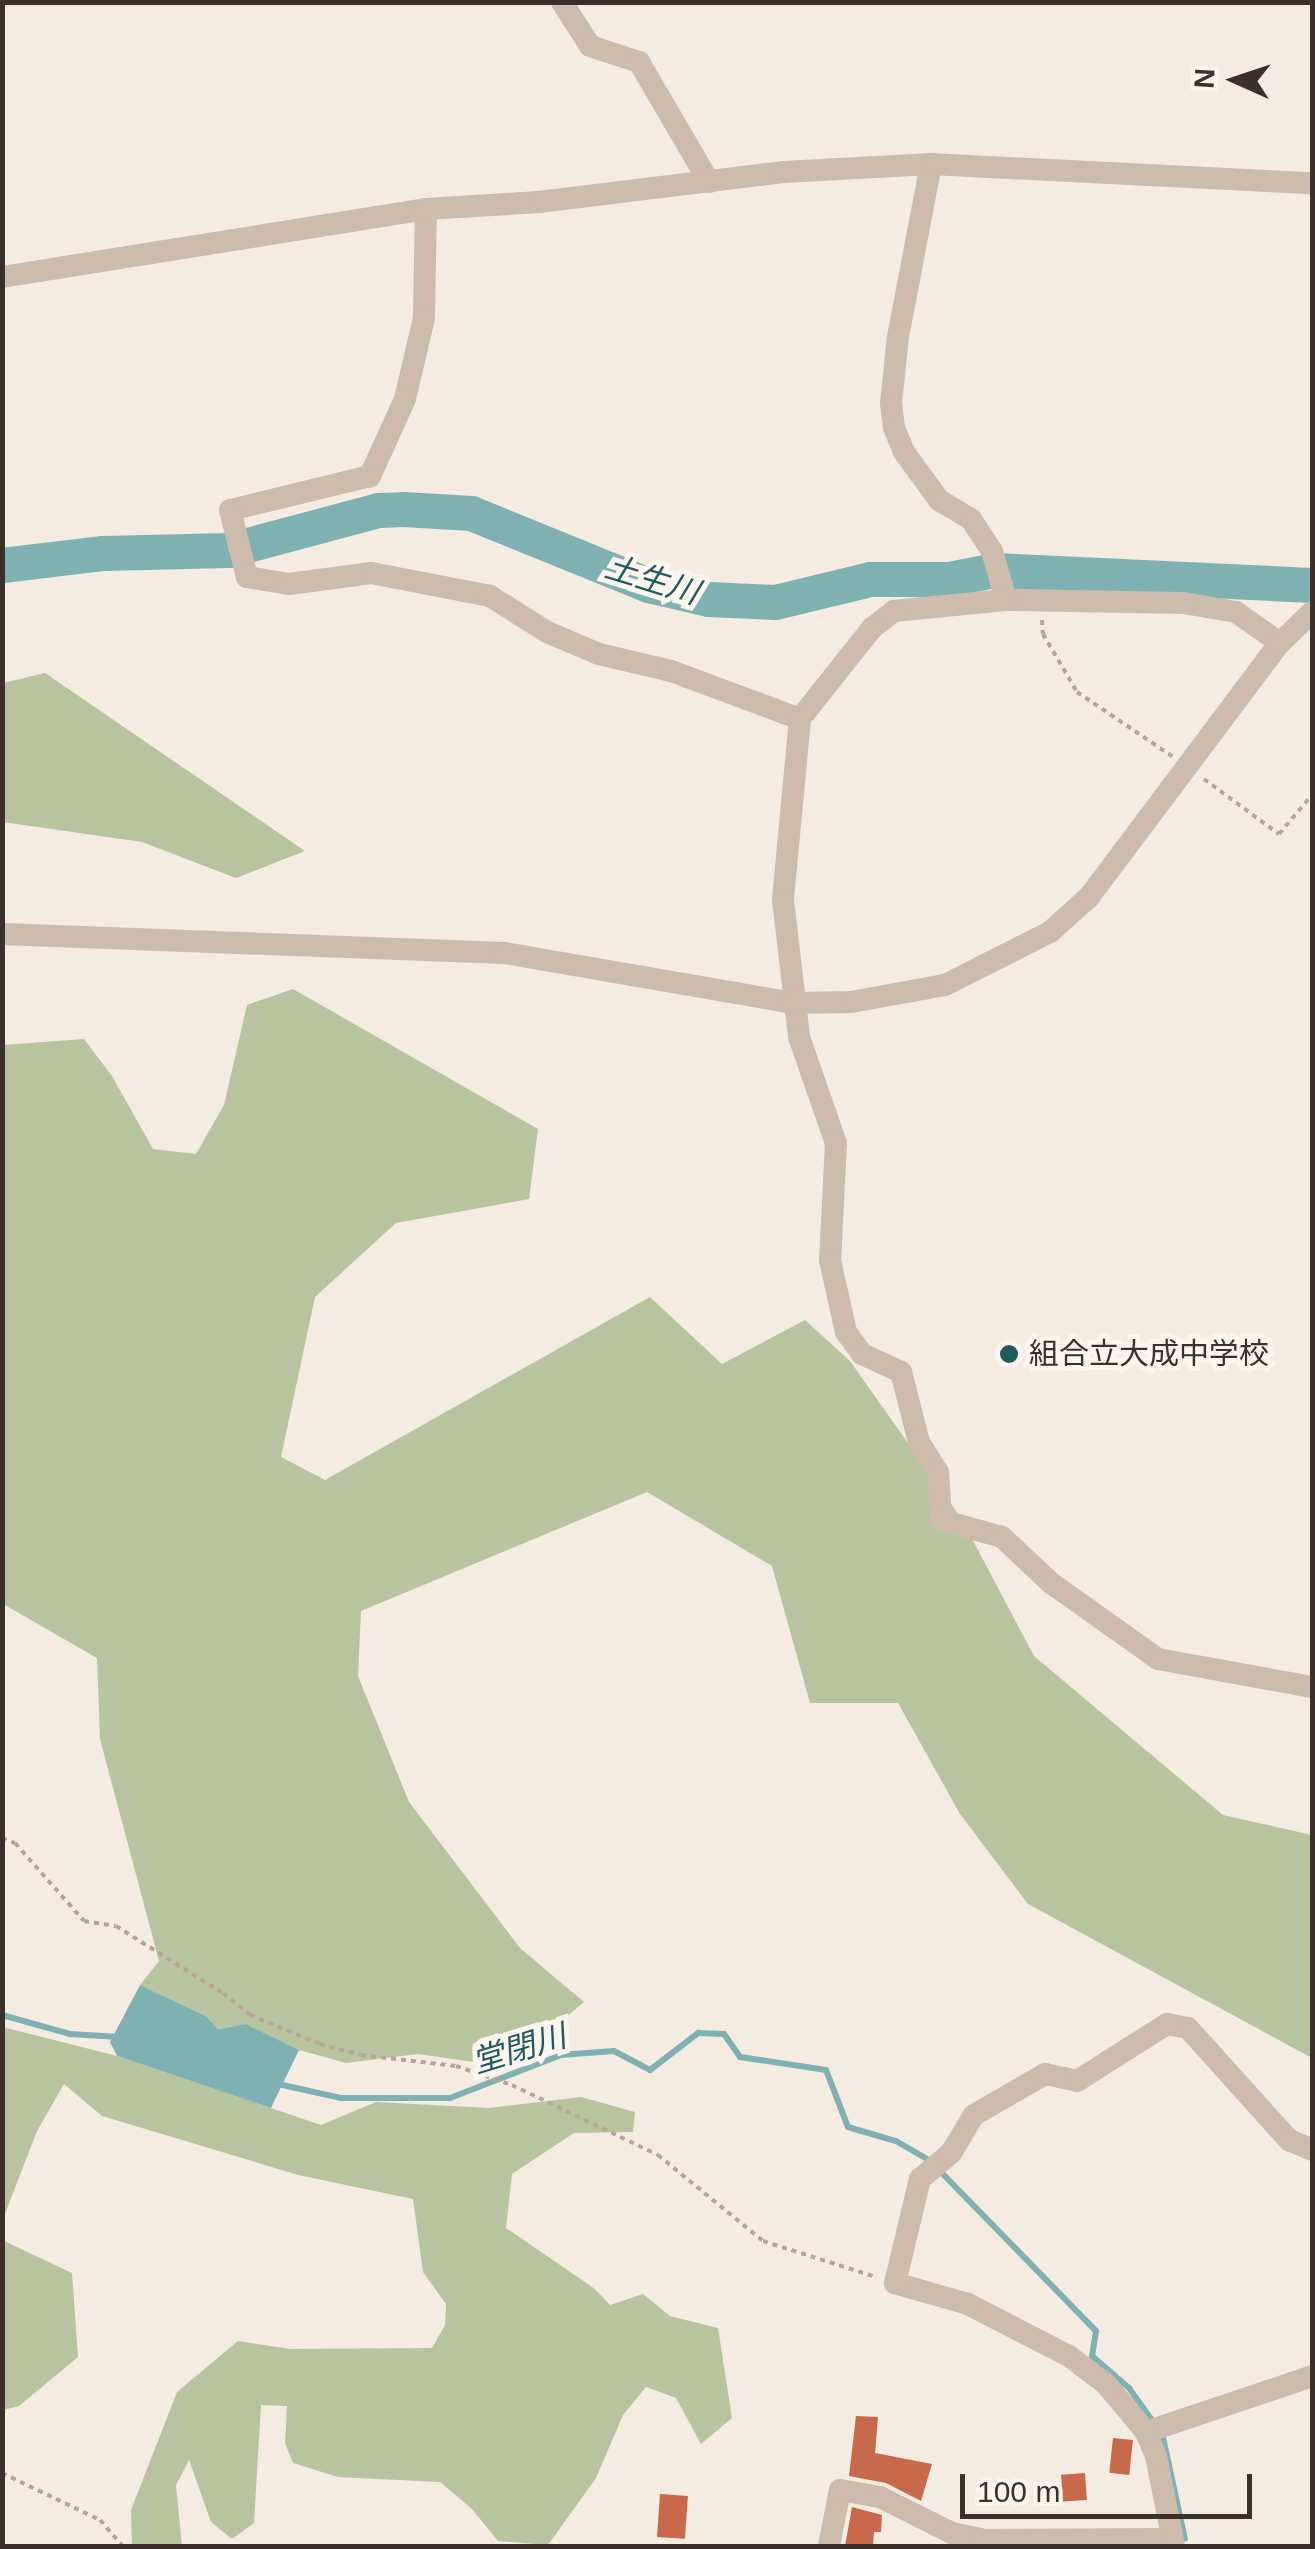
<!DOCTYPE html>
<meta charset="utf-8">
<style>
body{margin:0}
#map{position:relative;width:1315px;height:2549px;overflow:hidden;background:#f4ebe1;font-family:Helvetica,"Noto Sans JP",sans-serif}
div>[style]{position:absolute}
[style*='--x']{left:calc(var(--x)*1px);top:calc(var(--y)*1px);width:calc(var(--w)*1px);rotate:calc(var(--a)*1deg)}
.green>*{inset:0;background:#b8c4a0}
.water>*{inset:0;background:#7fb0b2}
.stream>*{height:6px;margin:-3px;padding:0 3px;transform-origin:3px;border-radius:3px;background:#7fb0b2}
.river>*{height:35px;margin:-17.5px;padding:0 17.5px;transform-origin:17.5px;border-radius:17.5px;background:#7fb0b2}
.building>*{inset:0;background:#c8694b;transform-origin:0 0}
.path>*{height:4px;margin-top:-2px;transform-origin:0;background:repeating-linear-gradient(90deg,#b9a596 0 5px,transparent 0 10px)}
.minor>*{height:22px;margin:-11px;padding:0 11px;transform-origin:11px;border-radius:11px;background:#cdbbac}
.dots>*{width:28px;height:28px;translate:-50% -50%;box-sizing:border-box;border:5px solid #fbf5ee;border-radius:50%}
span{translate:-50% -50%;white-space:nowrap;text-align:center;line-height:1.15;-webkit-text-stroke:10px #fbf5ee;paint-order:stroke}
.poi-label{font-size:30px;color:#3b302b}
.left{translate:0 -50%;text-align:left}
.water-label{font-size:32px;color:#1f5a5e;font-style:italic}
.frame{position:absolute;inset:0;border:5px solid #3b302b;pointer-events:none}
.north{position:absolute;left:1185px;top:30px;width:100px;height:100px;-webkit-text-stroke:8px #fbf5ee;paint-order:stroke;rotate:273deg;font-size:28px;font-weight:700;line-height:40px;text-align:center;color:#3b302b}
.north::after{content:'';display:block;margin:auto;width:35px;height:45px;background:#3b302b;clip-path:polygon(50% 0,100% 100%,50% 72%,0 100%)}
.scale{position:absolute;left:960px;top:2474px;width:292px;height:45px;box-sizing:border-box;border:5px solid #3b302b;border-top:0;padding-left:12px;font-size:30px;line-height:35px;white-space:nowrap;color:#3b302b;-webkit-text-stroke:8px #fbf5ee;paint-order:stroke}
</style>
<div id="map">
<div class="green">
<i style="clip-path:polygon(45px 673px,305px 851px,236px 878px,142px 842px,3px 822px,3px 683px)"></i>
<i style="clip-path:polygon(293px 989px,538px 1129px,529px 1199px,396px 1223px,315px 1297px,281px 1457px,325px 1480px,650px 1297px,722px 1364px,805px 1320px,850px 1361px,961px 1518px,1034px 1656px,1223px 1815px,1312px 1835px,1312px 2058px,1028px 1904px,960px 1814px,898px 1703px,810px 1703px,772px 1566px,647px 1492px,361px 1611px,358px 1676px,409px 1802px,520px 1948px,584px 2002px,508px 2067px,418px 2054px,346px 2063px,299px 2050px,246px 2024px,218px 2029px,206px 2016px,140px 1985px,159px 1961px,100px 1739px,97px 1658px,3px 1604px,3px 1045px,84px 1039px,112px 1076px,153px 1149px,196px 1154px,224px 1105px,247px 1005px)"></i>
<i style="clip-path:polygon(3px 2027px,117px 2056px,321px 2125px,376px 2102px,489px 2108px,581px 2097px,635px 2112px,633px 2132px,574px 2133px,512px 2174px,506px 2228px,595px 2289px,610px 2305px,643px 2294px,670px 2316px,718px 2328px,732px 2418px,701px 2444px,676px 2398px,646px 2387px,623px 2415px,596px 2478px,548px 2545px,498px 2541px,472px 2509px,440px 2482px,338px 2477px,293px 2463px,285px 2443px,287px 2406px,261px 2405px,254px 2523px,232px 2539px,211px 2522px,189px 2460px,176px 2485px,182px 2546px,132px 2546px,131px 2510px,177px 2392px,238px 2341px,290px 2349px,432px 2348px,445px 2325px,446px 2304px,423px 2272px,413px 2199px,298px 2175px,102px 2116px,64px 2084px,37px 2131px,3px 2219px)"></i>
<i style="clip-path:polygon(2px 2240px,72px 2273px,78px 2357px,19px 2406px,3px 2410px)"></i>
</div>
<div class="water">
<i style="clip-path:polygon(140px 1985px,206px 2016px,218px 2029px,246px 2024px,299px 2050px,271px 2108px,117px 2056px,110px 2042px)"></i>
</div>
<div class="stream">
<i style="--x:2;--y:2015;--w:71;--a:15.6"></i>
<i style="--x:70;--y:2034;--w:49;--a:3.5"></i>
<i style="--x:278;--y:2084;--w:65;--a:12.5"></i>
<i style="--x:341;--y:2098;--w:109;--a:0"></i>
<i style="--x:450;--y:2098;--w:119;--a:-21.2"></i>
<i style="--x:561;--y:2055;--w:53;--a:-4.3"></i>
<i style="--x:614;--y:2051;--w:41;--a:27.8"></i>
<i style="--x:650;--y:2070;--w:61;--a:-37.6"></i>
<i style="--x:698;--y:2033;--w:26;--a:2"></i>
<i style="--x:724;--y:2034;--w:28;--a:55"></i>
<i style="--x:740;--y:2057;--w:87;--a:8.6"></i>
<i style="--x:826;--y:2070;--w:61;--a:68.9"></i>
<i style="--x:848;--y:2127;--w:50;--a:16.3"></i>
<i style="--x:896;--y:2141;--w:39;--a:30"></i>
<i style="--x:939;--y:2170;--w:225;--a:45.7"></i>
<i style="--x:1096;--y:2331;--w:25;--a:99"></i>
<i style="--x:1092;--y:2356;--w:49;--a:40.9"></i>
<i style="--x:1129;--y:2388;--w:43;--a:54.5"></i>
<i style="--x:1162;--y:2433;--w:108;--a:77.8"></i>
</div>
<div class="river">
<i style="--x:2;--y:565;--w:102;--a:-6.8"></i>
<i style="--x:103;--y:553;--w:126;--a:-1.4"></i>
<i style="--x:229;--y:550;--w:154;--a:-15"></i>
<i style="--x:378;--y:510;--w:25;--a:-2"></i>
<i style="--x:403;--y:509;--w:68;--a:3.4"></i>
<i style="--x:471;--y:513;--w:191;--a:22.1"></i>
<i style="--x:648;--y:585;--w:62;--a:13.1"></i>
<i style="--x:708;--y:599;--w:67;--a:2.6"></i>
<i style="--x:775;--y:602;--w:98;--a:-13.6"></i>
<i style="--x:870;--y:579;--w:79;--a:0"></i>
<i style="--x:949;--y:579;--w:47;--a:-11.1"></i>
<i style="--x:995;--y:570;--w:317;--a:2.7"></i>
</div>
<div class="building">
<i style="clip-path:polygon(856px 2416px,878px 2417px,875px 2453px,932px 2464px,921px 2501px,886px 2483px,849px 2476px)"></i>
<i style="left:1113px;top:2438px;width:20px;height:35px;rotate:6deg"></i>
<i style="left:1085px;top:2473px;width:27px;height:24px;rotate:86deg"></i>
<i style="left:660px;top:2494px;width:28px;height:43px;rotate:4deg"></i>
<i style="clip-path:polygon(852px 2507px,882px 2515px,881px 2532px,874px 2532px,873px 2546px,845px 2546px)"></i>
</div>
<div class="path">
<i style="--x:1042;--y:620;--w:14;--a:86"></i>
<i style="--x:1043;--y:634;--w:67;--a:59.6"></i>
<i style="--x:1077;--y:692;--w:115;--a:34"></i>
<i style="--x:1204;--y:779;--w:93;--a:36.3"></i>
<i style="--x:1279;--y:834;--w:51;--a:-49.8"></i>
<i style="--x:2;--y:1838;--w:14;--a:21"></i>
<i style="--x:15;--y:1843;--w:104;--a:48.5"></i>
<i style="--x:84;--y:1921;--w:32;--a:9"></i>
<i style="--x:116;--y:1926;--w:126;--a:32.1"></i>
<i style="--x:223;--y:1993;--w:35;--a:39"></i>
<i style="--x:250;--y:2015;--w:76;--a:22.5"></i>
<i style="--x:320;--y:2044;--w:42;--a:15"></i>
<i style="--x:361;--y:2055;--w:96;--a:6.6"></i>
<i style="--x:456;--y:2066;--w:59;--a:18.7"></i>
<i style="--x:512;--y:2085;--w:162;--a:25.6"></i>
<i style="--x:658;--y:2155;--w:136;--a:39.3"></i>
<i style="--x:763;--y:2241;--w:119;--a:17.7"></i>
<i style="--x:2;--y:2473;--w:109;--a:25.6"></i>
<i style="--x:100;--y:2520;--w:35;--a:49"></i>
</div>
<div class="minor">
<i style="--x:562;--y:2;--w:52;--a:57.5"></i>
<i style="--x:590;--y:46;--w:52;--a:18.1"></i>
<i style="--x:639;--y:62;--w:139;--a:59.7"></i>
<i style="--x:931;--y:164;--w:176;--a:100.8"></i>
<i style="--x:898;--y:337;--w:66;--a:96.1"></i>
<i style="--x:891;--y:403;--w:25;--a:83"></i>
<i style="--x:894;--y:428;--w:26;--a:67"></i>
<i style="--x:904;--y:452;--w:59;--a:53.9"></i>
<i style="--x:939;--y:500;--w:37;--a:31"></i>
<i style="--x:971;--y:519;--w:38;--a:57"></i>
<i style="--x:992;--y:551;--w:51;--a:74.1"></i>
<i style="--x:426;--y:209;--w:109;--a:91.1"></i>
<i style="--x:424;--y:318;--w:83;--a:103.2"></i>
<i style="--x:405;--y:399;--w:85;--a:114.4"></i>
<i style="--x:370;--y:476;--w:144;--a:166.3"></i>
<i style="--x:230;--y:510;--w:69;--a:75.8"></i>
<i style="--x:247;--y:577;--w:43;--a:9.5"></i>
<i style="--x:289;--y:584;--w:83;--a:-7.6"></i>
<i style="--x:371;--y:573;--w:121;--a:10.9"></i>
<i style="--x:490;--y:596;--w:67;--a:32.3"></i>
<i style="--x:547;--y:632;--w:56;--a:22.9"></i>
<i style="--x:599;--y:654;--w:74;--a:13.3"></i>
<i style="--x:671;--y:671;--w:138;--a:20.4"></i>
<i style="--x:2;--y:277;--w:429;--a:-9.1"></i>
<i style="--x:426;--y:209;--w:113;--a:-3.5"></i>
<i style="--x:539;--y:202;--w:247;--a:-7"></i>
<i style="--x:784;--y:172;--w:147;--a:-3.1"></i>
<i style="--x:931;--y:164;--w:381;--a:2.9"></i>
<i style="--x:1280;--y:643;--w:54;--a:-144.8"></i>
<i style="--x:1236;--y:612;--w:53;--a:-170.2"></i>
<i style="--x:1184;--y:603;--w:178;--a:-179"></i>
<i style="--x:1006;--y:600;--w:113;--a:174.4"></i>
<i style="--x:894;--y:611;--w:28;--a:142"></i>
<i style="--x:872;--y:628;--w:116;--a:128.4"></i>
<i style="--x:800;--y:719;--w:182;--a:95.4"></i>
<i style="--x:783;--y:900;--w:138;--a:83.3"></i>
<i style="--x:799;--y:1037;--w:112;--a:70.8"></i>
<i style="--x:836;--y:1143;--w:117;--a:92.9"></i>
<i style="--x:830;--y:1260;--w:74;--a:77.5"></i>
<i style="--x:846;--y:1332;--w:27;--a:54"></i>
<i style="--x:862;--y:1354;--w:43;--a:24.8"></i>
<i style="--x:901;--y:1372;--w:72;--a:75.6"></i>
<i style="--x:919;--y:1442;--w:36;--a:58"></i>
<i style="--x:938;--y:1472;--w:48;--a:86.4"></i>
<i style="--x:941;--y:1520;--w:63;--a:15.6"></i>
<i style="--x:1002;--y:1537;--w:67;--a:43.2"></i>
<i style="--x:1051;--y:1583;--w:131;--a:35.4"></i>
<i style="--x:1158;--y:1659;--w:157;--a:10.3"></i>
<i style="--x:2;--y:934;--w:502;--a:2.17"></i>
<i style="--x:504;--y:953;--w:294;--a:9.8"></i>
<i style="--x:794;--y:1003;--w:57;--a:-1"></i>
<i style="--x:851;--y:1002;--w:96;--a:-10.3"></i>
<i style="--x:945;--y:985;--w:118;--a:-26.8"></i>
<i style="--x:1050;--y:932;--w:52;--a:-41.9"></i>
<i style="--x:1089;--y:897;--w:318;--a:-53.1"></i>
<i style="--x:1280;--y:643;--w:45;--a:-44.1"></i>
<i style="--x:1146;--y:2432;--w:175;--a:-18.6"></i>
<i style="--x:829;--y:2546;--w:57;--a:-78.9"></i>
<i style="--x:840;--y:2490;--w:41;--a:9.9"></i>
<i style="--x:880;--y:2497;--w:80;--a:26.6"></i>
<i style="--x:952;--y:2533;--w:35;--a:12"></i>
<i style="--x:986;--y:2540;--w:186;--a:-0.3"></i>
<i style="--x:1174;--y:2546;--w:92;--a:-101.3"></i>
<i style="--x:1156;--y:2456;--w:26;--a:-113"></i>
<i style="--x:1146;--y:2432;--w:62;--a:-129.8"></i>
<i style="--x:1106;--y:2384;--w:46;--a:-142.9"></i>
<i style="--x:1069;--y:2356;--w:114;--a:-152.8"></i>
<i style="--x:968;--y:2304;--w:76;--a:-164"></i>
<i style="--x:895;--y:2283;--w:107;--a:-76.5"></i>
<i style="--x:920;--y:2179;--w:40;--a:-40"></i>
<i style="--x:951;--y:2153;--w:44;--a:-58.8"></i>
<i style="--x:974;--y:2115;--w:82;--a:-30"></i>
<i style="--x:1045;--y:2074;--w:33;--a:12"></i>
<i style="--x:1077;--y:2081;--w:107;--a:-32.3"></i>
<i style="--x:1167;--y:2024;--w:21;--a:11"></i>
<i style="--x:1188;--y:2028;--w:151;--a:48"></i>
<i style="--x:1289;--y:2140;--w:25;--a:23"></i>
</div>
<div class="dots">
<i style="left:1009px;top:1354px;background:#1f5a5e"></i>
</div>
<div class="poi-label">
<span class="left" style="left:1029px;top:1354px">組合立大成中学校</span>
</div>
<div class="water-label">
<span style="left:652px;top:580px;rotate:17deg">土生川</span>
<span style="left:519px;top:2049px;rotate:-17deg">堂閉川</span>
</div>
<div class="frame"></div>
<div class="north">N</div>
<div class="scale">100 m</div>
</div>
